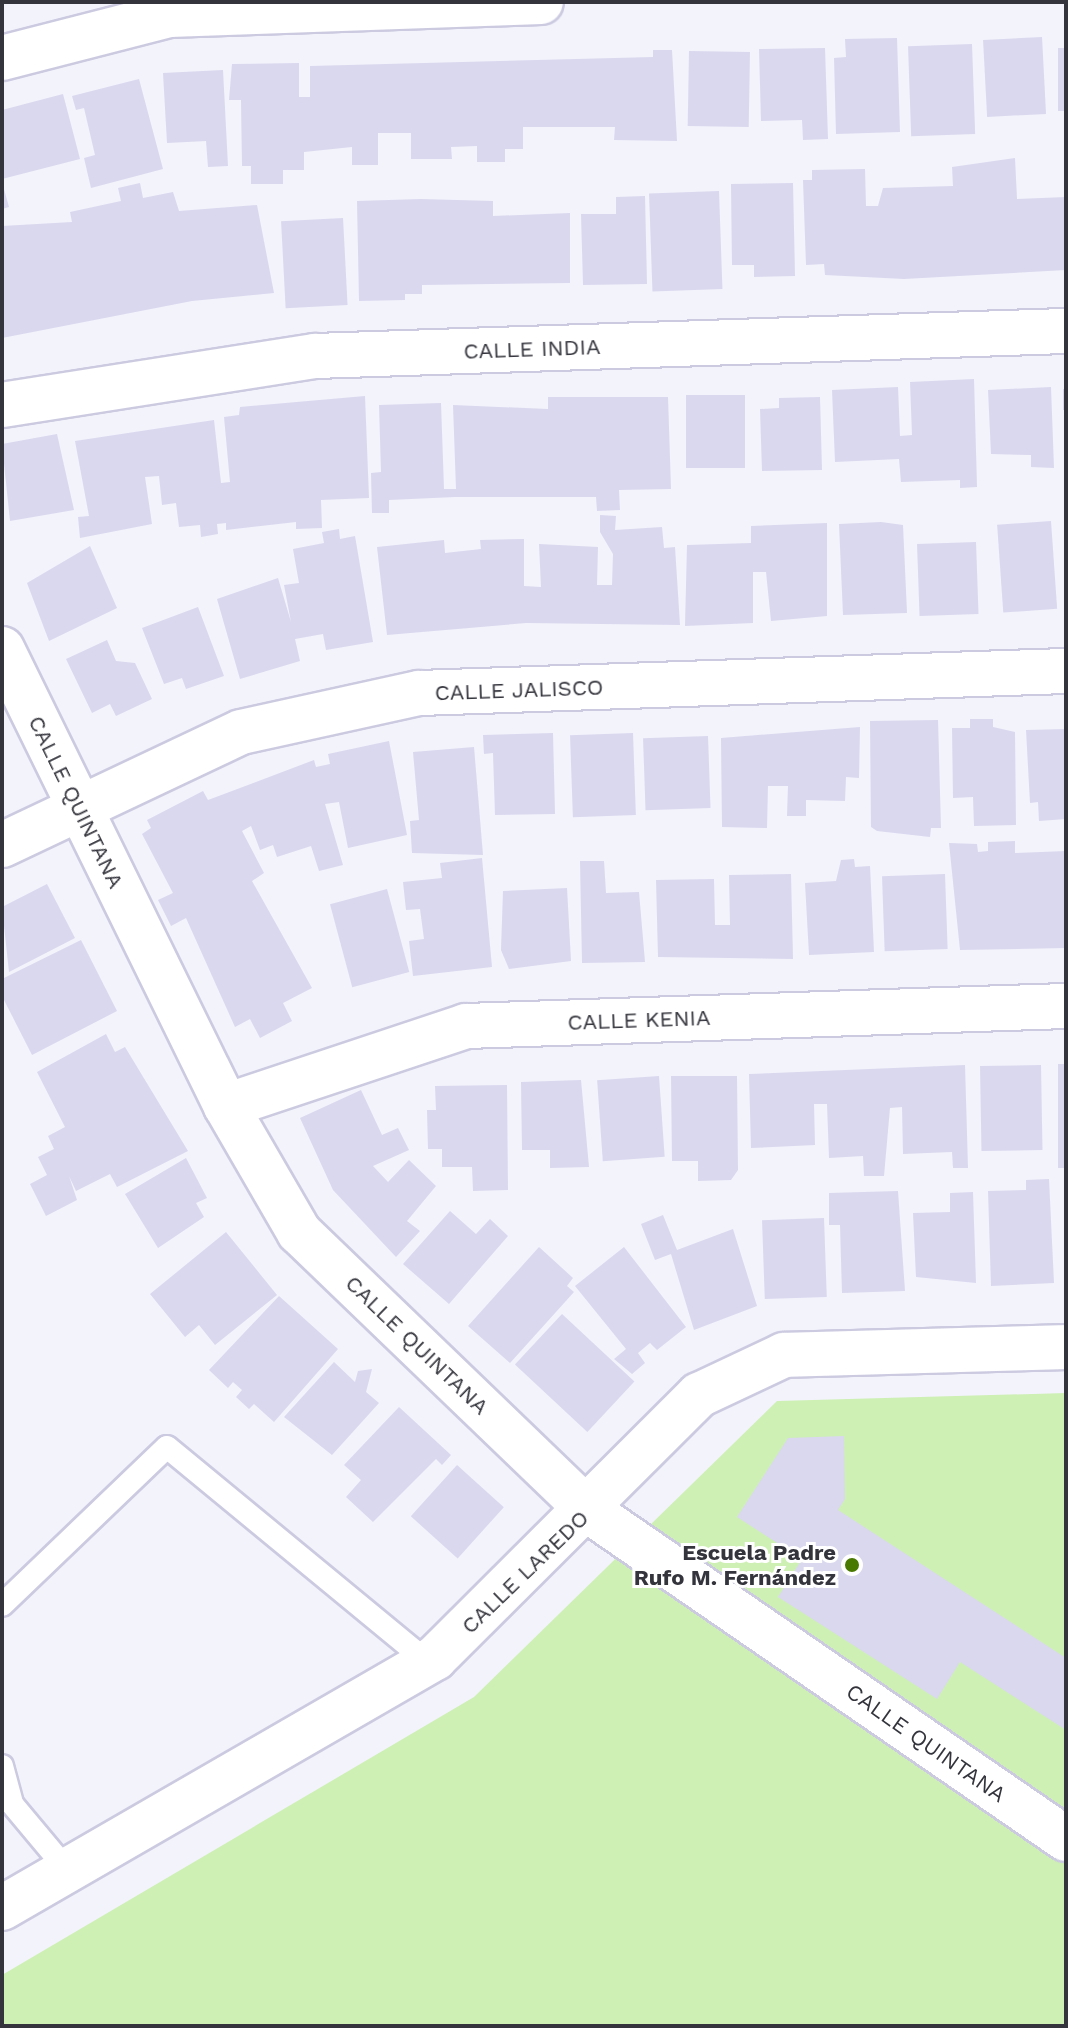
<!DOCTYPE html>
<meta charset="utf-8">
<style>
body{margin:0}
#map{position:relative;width:1068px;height:2028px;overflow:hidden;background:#f3f3fc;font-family:"Work Sans",sans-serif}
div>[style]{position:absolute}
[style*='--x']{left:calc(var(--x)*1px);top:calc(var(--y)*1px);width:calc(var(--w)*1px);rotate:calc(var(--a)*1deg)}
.green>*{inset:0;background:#cef0b4}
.building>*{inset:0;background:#d9d8ee;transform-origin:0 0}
.roads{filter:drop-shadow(2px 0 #cbcae0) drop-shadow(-2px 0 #cbcae0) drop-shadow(0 2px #cbcae0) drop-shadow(0 -2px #cbcae0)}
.service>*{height:22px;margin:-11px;padding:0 11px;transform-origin:11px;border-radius:11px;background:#fff}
.minor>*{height:44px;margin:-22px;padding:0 22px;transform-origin:22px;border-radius:22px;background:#fff}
.secondary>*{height:44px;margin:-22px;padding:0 22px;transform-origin:22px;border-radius:22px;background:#fff}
.dots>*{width:22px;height:22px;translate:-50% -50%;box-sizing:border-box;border:4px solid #fff;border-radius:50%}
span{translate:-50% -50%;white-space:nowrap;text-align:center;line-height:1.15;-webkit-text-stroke:6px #fff;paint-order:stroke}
.street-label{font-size:22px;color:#34343d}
.poi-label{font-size:22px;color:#34343d;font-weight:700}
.right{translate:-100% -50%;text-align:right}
.frame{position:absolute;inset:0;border:4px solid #34343d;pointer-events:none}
</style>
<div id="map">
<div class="green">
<i style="clip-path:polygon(1066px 1393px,1066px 2026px,2px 2026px,2px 1975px,474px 1697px,777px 1401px)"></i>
</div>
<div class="building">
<i style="left:1042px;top:37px;width:77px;height:59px;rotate:87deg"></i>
<i style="clip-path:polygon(897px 38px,900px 132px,836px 134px,834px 58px,846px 57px,845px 39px)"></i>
<i style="left:972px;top:44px;width:90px;height:64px;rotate:88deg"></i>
<i style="clip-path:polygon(825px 48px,828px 139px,803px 140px,802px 120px,761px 121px,759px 49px)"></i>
<i style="left:1058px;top:48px;width:8px;height:63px"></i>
<i style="clip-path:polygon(653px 50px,672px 50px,677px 141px,614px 140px,615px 127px,523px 127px,523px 149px,505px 149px,505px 162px,477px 162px,477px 146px,451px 147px,452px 159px,411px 159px,411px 133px,378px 133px,378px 165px,352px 165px,352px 147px,304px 152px,304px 170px,283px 170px,283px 184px,251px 184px,251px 166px,242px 166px,241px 100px,229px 100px,232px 64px,299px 63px,299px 97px,310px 97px,310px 66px,653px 57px)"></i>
<i style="left:689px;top:51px;width:61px;height:75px;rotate:1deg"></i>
<i style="clip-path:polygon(223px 70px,228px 166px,208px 167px,206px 141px,167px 143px,163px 73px)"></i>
<i style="clip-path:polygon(139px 79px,163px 169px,91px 188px,84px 158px,95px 155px,84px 108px,76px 110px,72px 96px)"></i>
<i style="clip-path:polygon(63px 94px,80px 159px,2px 179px,2px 110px)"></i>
<i style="clip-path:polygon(1015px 158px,1017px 199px,1066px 197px,1066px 270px,904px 279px,825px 275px,824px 264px,806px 265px,803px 180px,812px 180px,812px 170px,865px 169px,866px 206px,878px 206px,883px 188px,953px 186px,952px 167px)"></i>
<i style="clip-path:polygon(2px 182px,9px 207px,2px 209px)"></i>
<i style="clip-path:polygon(140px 183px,143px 198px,173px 192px,179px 211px,257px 205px,274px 293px,192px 301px,2px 338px,2px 226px,72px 222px,70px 212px,121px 201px,118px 188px)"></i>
<i style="clip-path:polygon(793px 183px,795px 276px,754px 277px,754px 265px,732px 265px,731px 184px)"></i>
<i style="left:719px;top:191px;width:98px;height:70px;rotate:88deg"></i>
<i style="clip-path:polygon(645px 196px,647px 284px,583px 285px,581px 214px,616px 214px,616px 197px)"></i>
<i style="clip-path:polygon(421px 199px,493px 201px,493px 216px,570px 213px,570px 283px,422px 285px,422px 294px,405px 294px,405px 300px,359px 301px,357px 201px)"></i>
<i style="left:343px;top:218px;width:87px;height:62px;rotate:87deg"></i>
<i style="clip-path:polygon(974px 379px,977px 487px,960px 488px,960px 480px,901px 482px,899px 459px,835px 462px,832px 390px,898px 387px,900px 436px,912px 435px,910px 382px)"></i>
<i style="clip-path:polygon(1051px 387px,1054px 468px,1031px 467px,1031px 455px,991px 454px,988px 390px)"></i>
<i style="left:1066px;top:389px;width:21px;height:3px;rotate:90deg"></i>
<i style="left:686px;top:395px;width:59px;height:73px"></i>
<i style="clip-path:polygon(365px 396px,369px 498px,321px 500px,322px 528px,296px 529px,296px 522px,226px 530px,226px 523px,217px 524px,218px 534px,201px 537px,200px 525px,179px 527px,176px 503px,162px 505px,159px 476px,145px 477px,152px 524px,80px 538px,78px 517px,89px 516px,75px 441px,214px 420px,221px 483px,230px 482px,224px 417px,239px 415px,240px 407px)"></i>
<i style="clip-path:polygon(548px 397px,668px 397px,671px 489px,619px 490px,620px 510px,597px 511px,596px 497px,455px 497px,389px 500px,389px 513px,372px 513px,371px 473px,381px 472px,379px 405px,441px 403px,444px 489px,456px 489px,453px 405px,548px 409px)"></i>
<i style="clip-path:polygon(820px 397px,822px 470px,762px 471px,760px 409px,779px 408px,779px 398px)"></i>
<i style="clip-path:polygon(57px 434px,74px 510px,10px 521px,2px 444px)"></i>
<i style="clip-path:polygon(600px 515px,616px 516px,615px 530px,662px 527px,664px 548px,675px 547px,680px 625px,526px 623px,387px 635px,377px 547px,444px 540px,445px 553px,481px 549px,480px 540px,524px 539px,524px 586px,541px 587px,539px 544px,598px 547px,597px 585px,612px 585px,613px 554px,600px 532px)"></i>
<i style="left:1051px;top:521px;width:88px;height:54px;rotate:86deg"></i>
<i style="clip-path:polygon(881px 522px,903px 525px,907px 613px,843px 615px,839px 524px)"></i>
<i style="clip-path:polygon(827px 523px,827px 616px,771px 621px,766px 572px,753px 572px,753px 623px,685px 626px,687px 545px,751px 543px,751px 526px)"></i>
<i style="clip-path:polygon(339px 529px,340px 539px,355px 536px,373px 642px,326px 650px,323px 634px,295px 639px,300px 661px,240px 679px,217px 599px,278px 578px,291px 622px,284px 585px,299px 583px,293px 549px,324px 543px,322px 532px)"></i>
<i style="left:976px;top:542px;width:72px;height:59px;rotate:88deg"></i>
<i style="clip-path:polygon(90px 546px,117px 608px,49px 641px,27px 583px)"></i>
<i style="clip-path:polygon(198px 607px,224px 676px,186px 689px,182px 678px,164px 684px,142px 628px)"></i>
<i style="clip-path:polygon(107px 640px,116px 661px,135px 663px,152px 699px,116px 716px,110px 704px,92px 713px,66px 659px)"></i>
<i style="clip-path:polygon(970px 719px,993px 719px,993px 727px,1015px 732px,1016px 825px,974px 826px,973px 797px,953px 798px,952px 728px,970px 728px)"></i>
<i style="clip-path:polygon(938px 720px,941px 828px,931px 828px,930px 837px,877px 831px,871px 827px,870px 721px)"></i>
<i style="clip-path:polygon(860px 727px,859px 778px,846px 777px,845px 801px,806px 800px,806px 816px,787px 816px,788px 786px,768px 786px,767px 828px,722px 827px,721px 738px)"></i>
<i style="clip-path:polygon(1066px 729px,1066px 819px,1039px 821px,1038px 802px,1030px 803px,1026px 730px)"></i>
<i style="clip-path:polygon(553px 733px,555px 814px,495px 815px,493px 753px,484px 754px,483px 735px)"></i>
<i style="left:633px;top:733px;width:82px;height:63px;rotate:88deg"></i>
<i style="left:708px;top:736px;width:72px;height:65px;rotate:88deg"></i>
<i style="clip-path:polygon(389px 741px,407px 835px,348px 848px,339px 802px,325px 804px,343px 865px,319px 871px,311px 846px,277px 857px,273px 845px,260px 850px,251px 826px,242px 831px,264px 873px,252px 881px,312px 988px,283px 1003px,292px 1021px,260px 1038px,250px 1019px,235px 1027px,186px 918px,171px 926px,158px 900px,173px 893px,142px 834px,151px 828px,147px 820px,203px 791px,208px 800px,314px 760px,316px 767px,330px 764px,328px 754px)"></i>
<i style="clip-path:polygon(474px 747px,483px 855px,412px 853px,410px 821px,419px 820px,413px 752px)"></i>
<i style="clip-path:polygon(1015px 841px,1015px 853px,1066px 851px,1066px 948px,960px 950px,949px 843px,977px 844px,978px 852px,988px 851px,988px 842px)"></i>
<i style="clip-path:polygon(482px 858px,492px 967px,413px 976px,409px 941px,424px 939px,420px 909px,406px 910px,403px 882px,442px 878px,440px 863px)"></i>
<i style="clip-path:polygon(854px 859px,855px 867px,870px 866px,874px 952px,809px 955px,805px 883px,836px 881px,841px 860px)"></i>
<i style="clip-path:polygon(580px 861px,604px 861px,606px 893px,639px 892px,645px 962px,582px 963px)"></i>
<i style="clip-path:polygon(791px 874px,793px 959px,658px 957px,656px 880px,714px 879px,715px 925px,730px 925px,729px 875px)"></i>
<i style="left:945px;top:874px;width:75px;height:63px;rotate:88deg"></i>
<i style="clip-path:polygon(47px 884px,75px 938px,9px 972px,2px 907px)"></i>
<i style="clip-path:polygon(567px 888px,571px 961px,509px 969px,501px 950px,503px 891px)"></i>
<i style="left:387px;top:889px;width:86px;height:59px;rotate:75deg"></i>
<i style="clip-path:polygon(81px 940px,117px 1011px,32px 1055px,2px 996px,2px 979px)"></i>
<i style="clip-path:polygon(106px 1034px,115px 1052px,125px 1047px,188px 1151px,117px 1187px,110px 1174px,76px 1191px,69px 1176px,77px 1200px,46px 1216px,30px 1184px,47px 1175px,38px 1157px,54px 1149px,48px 1136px,65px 1127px,37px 1072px)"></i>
<i style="left:1066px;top:1064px;width:104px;height:8px;rotate:90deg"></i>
<i style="clip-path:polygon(965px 1065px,968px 1168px,953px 1168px,952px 1152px,903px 1154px,902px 1107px,890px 1108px,884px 1176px,864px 1176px,863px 1156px,829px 1158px,827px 1104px,814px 1104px,815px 1145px,751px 1148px,749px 1074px)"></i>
<i style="left:1041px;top:1065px;width:85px;height:61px;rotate:89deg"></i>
<i style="left:659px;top:1076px;width:81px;height:62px;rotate:86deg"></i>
<i style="clip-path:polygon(671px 1076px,737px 1076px,738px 1170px,731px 1180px,698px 1181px,698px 1161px,672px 1161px)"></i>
<i style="clip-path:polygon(581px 1080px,589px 1167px,550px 1168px,550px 1150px,522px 1150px,521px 1082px)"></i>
<i style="clip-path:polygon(507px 1085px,508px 1190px,473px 1191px,472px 1167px,442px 1167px,442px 1149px,428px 1149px,427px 1110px,436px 1110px,435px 1086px)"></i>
<i style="clip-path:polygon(361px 1090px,382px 1135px,398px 1128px,409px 1150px,373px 1166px,388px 1182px,409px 1160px,436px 1186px,407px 1221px,420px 1231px,396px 1257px,333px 1190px,300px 1118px)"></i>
<i style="clip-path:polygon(186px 1158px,207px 1198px,196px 1203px,204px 1217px,158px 1248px,125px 1194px)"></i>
<i style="clip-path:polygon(1049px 1179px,1054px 1283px,991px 1286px,988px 1191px,1026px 1190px,1026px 1180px)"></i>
<i style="clip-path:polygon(898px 1191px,905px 1291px,842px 1293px,840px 1225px,829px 1225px,829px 1193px)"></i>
<i style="clip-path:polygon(973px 1192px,976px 1283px,916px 1277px,913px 1213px,950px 1212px,950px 1193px)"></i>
<i style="clip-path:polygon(450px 1211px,476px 1234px,490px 1219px,508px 1236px,449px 1304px,403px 1264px)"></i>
<i style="clip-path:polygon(663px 1215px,677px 1250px,733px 1229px,757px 1306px,694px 1330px,671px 1254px,655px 1260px,641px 1224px)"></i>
<i style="left:824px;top:1218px;width:79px;height:62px;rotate:88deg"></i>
<i style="clip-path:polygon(226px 1232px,277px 1295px,215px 1345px,199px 1325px,185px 1337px,150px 1294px)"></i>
<i style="clip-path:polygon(539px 1247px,573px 1278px,567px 1286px,574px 1292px,510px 1363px,468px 1326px)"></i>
<i style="clip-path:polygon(624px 1247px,686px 1327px,657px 1350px,650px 1343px,638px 1353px,645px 1363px,632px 1374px,614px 1359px,626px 1349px,575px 1286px)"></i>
<i style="clip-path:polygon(279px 1296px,338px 1349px,274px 1422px,254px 1404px,249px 1409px,236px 1397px,242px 1390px,233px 1382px,228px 1388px,209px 1370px)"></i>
<i style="left:562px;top:1314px;width:99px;height:69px;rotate:43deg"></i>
<i style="clip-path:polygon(334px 1362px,355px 1382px,358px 1371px,372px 1369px,366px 1392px,379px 1403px,332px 1455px,284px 1417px)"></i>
<i style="clip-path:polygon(399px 1407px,451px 1455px,442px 1465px,436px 1459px,373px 1522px,346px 1497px,361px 1480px,344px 1465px)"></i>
<i style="clip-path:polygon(844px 1436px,845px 1499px,838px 1510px,1066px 1658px,1066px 1730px,960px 1662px,937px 1699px,778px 1597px,802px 1559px,737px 1517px,788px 1438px)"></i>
<i style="left:457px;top:1465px;width:63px;height:69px;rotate:42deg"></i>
</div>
<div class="roads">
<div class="service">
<i style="--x:2;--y:1605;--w:228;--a:-43.8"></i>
<i style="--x:167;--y:1447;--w:338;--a:39.5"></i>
<i style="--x:2;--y:1766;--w:39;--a:75"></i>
<i style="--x:12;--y:1804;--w:87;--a:50.1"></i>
</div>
<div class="minor">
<i style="--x:2;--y:58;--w:173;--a:-14.4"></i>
<i style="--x:170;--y:15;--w:371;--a:-2"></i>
<i style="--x:2;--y:405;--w:317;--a:-8.9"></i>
<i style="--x:315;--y:356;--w:751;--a:-1.91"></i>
<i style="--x:2;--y:649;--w:509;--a:63.89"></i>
<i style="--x:226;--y:1106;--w:146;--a:59.9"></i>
<i style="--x:299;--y:1232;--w:402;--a:43.9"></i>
<i style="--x:589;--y:1511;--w:579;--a:34.51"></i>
<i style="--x:2;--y:845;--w:264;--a:-25.3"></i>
<i style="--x:241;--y:732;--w:182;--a:-12.4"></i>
<i style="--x:419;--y:693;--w:647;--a:-1.95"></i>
<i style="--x:226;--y:1106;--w:253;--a:-18.4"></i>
<i style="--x:466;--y:1026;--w:600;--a:-1.91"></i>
</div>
<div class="secondary">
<i style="--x:2;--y:1908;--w:500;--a:-30"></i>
<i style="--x:435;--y:1658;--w:373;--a:-44.9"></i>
<i style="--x:699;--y:1395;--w:94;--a:-25.2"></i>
<i style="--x:784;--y:1355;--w:282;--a:-1.6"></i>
</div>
</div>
<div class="dots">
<i style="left:852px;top:1565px;background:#497900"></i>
</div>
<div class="street-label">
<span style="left:532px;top:349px;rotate:-2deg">CALLE INDIA</span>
<span style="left:519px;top:690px;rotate:-2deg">CALLE JALISCO</span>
<span style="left:76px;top:802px;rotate:64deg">CALLE QUINTANA</span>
<span style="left:639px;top:1020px;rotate:-2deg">CALLE KENIA</span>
<span style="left:417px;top:1345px;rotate:44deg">CALLE QUINTANA</span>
<span style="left:525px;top:1572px;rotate:-44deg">CALLE LAREDO</span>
<span style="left:926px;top:1743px;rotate:35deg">CALLE QUINTANA</span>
</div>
<div class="poi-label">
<span class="right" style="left:836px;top:1565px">Escuela Padre<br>Rufo M. Fernández</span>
</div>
<div class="frame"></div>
</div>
